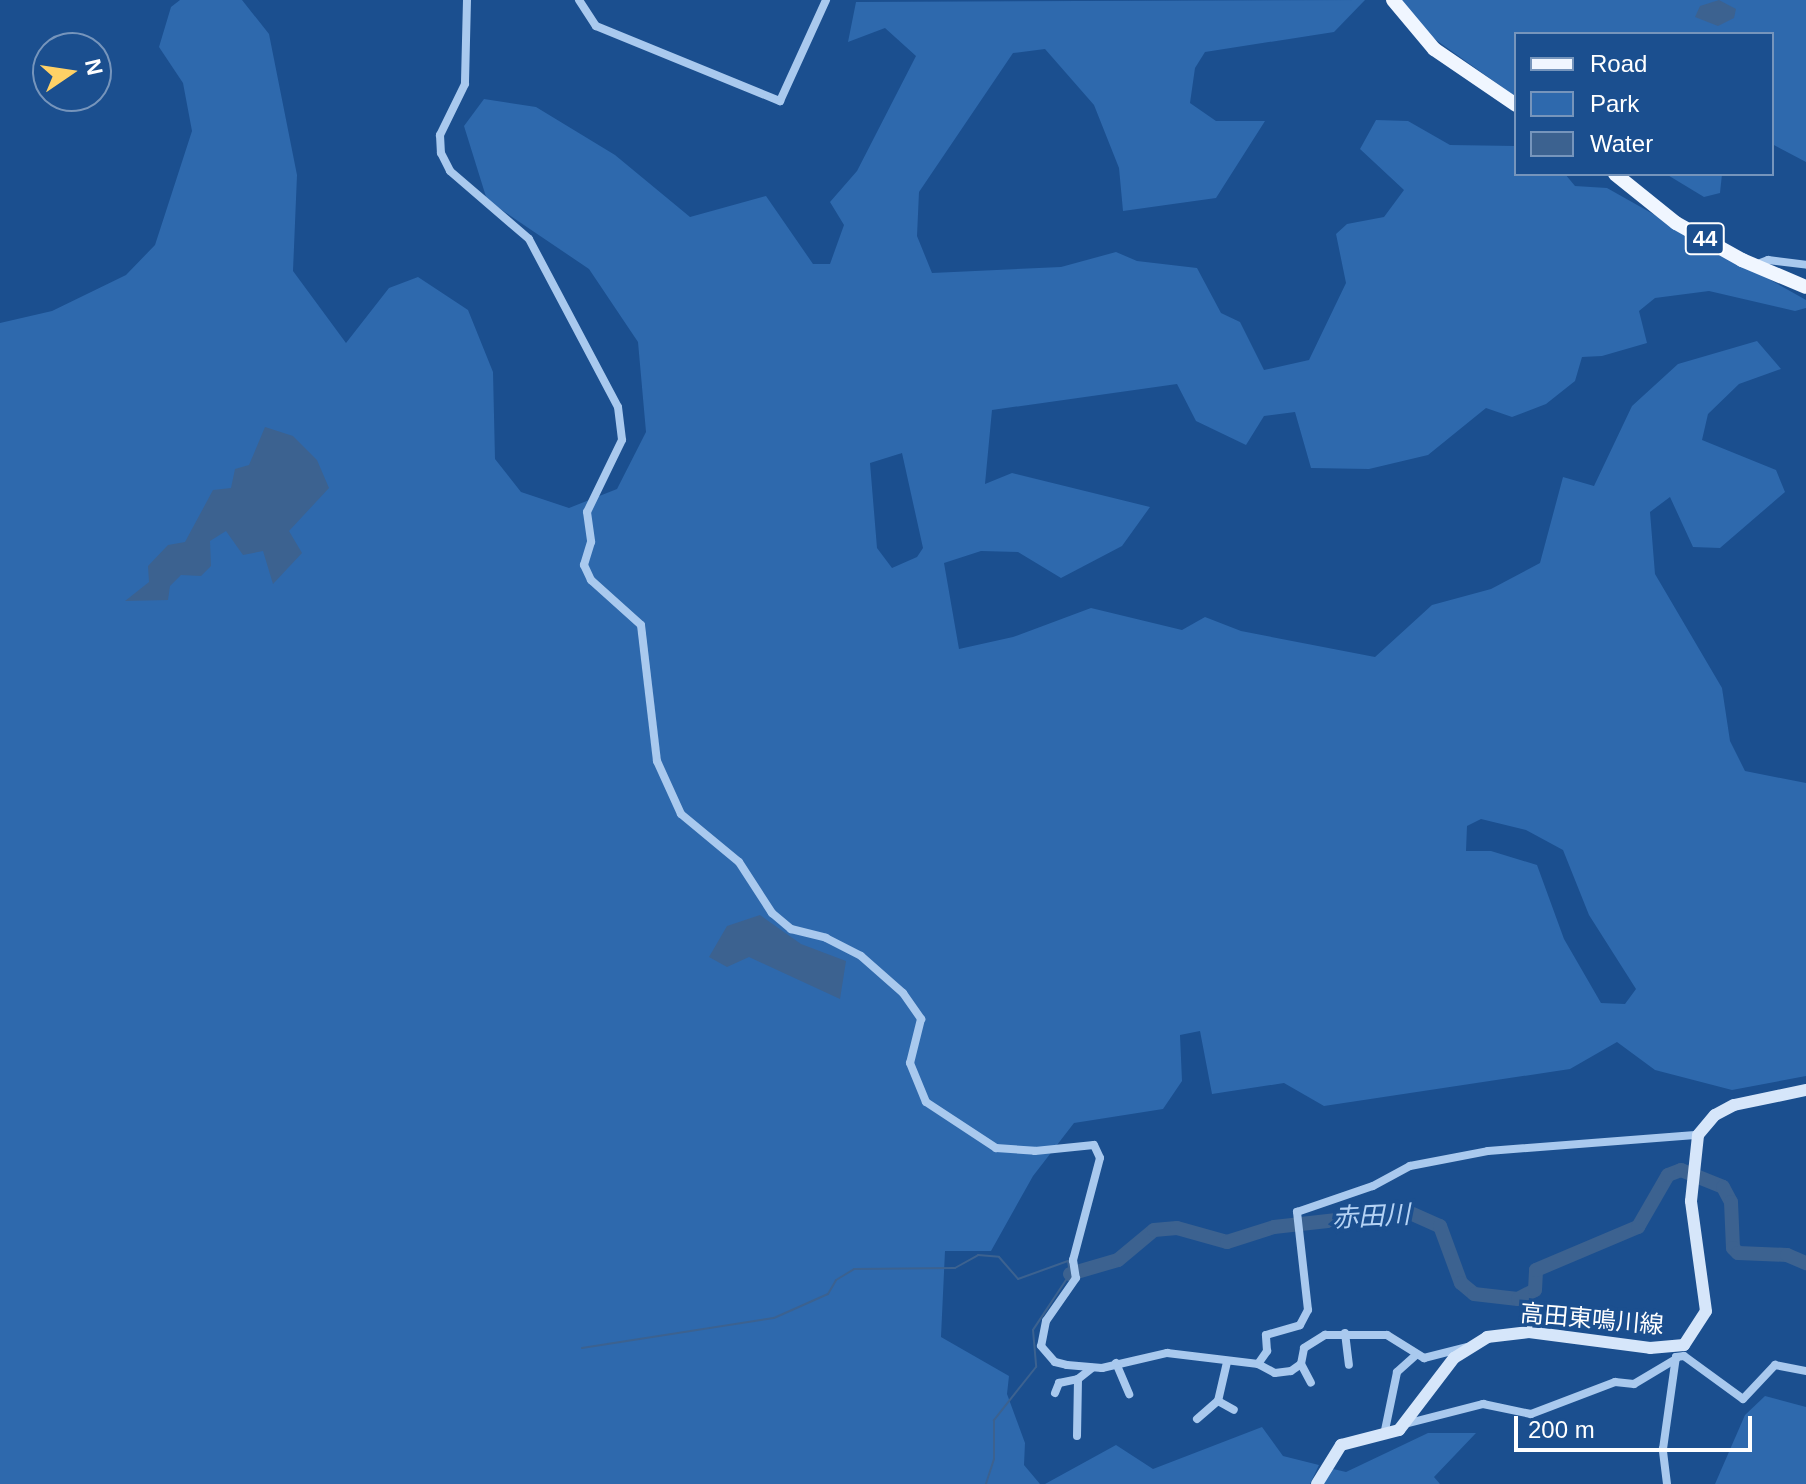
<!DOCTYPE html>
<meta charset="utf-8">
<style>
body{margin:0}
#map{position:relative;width:1806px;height:1484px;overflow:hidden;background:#1b4f8f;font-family:Helvetica,"Noto Sans JP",sans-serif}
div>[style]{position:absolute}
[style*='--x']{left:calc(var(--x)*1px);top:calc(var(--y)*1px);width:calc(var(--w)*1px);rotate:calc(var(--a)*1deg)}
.green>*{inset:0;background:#2e69ad}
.water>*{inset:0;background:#3c6290}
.stream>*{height:2px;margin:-1px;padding:0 1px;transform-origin:1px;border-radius:1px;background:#3c6290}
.river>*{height:14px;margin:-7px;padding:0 7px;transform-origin:7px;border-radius:7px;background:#3c6290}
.minor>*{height:8px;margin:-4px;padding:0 4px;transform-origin:4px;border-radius:4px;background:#a9c9ee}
.secondary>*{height:12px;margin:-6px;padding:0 6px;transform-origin:6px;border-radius:6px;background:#d6e6fa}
.primary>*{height:14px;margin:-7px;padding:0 7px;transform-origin:7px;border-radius:7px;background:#f0f6ff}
span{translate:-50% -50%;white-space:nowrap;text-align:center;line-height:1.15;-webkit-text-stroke:7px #1b4f8f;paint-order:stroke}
.shield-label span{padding:2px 6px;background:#1b4f8f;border:2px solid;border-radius:6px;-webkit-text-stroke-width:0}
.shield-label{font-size:22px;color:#fff;font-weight:700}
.street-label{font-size:24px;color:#fff}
.water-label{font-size:26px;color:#b5d3f5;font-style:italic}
.legend{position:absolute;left:1514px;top:32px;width:260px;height:144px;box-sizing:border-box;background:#1b4f8f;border:2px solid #7695bc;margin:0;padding:10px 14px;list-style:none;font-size:24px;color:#fff}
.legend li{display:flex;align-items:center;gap:16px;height:40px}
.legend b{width:40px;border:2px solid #7695bc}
.north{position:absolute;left:32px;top:32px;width:80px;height:80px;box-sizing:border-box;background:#1b4f8f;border:2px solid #7695bc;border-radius:50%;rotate:77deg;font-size:22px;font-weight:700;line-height:32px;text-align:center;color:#fff}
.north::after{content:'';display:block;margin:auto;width:28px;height:36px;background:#ffd166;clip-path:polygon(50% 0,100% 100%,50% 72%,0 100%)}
.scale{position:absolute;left:1514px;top:1416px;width:238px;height:36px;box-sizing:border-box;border:4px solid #fff;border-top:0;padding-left:10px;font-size:24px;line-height:28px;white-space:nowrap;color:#fff;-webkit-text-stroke:6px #1b4f8f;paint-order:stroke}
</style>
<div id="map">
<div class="green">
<i style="clip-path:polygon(evenodd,180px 0,242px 0,269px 34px,297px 175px,293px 271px,346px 343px,389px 288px,418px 277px,468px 310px,493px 372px,495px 459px,521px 492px,569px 508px,617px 489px,646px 432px,638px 342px,589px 269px,487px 200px,464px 126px,484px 99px,536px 107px,615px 155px,690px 217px,766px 196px,813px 264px,830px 264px,844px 225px,830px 202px,857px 171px,916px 56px,885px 28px,848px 42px,856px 2px,1365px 0,1334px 32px,1205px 52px,1195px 68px,1190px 103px,1216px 121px,1265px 121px,1216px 198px,1123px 211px,1119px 168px,1094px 105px,1045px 49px,1013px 53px,919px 192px,917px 236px,932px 273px,1061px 267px,1116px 252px,1137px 261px,1197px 268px,1221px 313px,1240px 322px,1264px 370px,1309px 360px,1346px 283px,1336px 234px,1347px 224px,1384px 217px,1404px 190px,1360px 149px,1376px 120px,1408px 121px,1450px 145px,1516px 146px,1516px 174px,1565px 174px,1575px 186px,1607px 188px,1806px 300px,1806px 308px,1795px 311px,1709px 291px,1655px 298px,1639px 311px,1647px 343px,1602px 356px,1582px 357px,1575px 381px,1546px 404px,1512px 417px,1486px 408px,1428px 455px,1369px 469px,1311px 468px,1295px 412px,1264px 416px,1246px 445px,1196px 421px,1177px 384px,992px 410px,985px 484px,1012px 473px,1150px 507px,1122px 546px,1061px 578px,1018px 552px,981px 551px,944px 563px,959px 649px,1013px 637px,1091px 608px,1182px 630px,1205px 617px,1241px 631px,1375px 657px,1432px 605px,1491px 589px,1540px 563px,1563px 477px,1594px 486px,1632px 406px,1678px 364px,1757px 341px,1781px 369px,1739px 384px,1708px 414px,1702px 440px,1776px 470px,1785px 492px,1720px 548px,1693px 547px,1670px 497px,1650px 512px,1655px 574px,1722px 688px,1730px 741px,1745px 771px,1806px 783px,1806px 1076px,1732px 1090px,1655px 1070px,1617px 1042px,1570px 1069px,1324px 1106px,1284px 1083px,1212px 1094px,1200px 1031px,1180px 1035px,1182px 1081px,1163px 1109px,1074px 1123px,1033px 1176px,991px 1251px,945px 1251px,941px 1337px,1009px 1376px,1007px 1394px,1025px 1443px,1024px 1465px,1040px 1484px,0 1484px,0 323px,52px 311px,126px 275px,155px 245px,192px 131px,183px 83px,159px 47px,171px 7px,180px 0,902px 453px,923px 548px,917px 557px,892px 568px,877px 548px,870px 463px,902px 453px,180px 0,1481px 819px,1526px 830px,1563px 850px,1589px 915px,1636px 989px,1625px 1004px,1601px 1003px,1564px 939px,1537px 865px,1491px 851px,1466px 851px,1467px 826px,1481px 819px)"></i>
<i style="clip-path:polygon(1400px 0,1806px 0,1806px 162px,1772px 144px,1772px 34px,1516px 34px,1516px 97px,1429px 35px)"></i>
<i style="clip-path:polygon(1666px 174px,1722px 174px,1720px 193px,1704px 197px)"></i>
<i style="clip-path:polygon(1765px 1396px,1806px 1407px,1806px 1484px,1715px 1484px,1745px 1415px)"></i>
<i style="clip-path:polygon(1262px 1427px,1283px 1456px,1319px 1465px,1310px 1484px,1045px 1484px,1116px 1445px,1153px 1469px)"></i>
<i style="clip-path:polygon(1428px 1433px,1476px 1433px,1434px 1477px,1440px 1484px,1321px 1484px,1329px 1468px,1346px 1472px)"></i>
</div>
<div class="water">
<i style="clip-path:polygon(1719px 0,1736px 9px,1734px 18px,1718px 26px,1695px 17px,1700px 6px)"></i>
<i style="clip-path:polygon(265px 427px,293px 436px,317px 460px,329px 488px,289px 531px,302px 553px,273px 584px,263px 551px,243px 555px,226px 531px,210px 541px,211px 566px,201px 576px,181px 575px,170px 586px,168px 600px,125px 601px,149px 582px,148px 566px,168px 545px,185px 542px,213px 490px,231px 488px,235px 469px,249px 465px)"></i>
<i style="clip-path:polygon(760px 915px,801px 944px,846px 961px,840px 999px,749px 957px,727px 967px,709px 957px,727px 926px)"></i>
</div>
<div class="stream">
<i style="--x:582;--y:1348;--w:194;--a:-8.9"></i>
<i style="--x:774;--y:1318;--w:59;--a:-24"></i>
<i style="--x:828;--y:1294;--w:16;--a:-60"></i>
<i style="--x:836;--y:1280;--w:21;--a:-31"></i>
<i style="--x:854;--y:1269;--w:101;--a:-0.6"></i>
<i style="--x:955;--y:1268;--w:26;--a:-29"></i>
<i style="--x:978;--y:1255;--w:21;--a:5"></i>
<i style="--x:999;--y:1257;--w:29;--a:49"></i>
<i style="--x:1018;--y:1279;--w:53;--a:-19.8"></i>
<i style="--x:1068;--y:1261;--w:13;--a:81"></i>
<i style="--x:1070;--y:1274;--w:67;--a:123.5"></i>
<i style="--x:1033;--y:1330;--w:37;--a:85"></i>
<i style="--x:1036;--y:1367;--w:68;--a:128.4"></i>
<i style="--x:994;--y:1420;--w:39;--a:90"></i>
<i style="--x:994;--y:1459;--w:26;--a:108"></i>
</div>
<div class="river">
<i style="--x:1070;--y:1274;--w:50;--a:-16.3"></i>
<i style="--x:1118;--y:1260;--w:47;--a:-39.8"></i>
<i style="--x:1154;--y:1230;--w:23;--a:-5"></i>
<i style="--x:1177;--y:1228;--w:52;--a:15.6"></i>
<i style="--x:1227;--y:1242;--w:49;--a:-17.7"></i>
<i style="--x:1274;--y:1227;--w:135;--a:-6.4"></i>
<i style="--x:1408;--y:1212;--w:35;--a:24"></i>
<i style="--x:1440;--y:1226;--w:61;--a:69.8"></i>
<i style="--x:1461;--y:1283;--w:17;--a:40"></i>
<i style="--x:1474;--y:1294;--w:44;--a:6.5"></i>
<i style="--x:1518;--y:1299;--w:19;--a:-28"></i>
<i style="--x:1535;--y:1290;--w:20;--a:-87"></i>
<i style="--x:1536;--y:1270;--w:111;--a:-22.9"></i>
<i style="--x:1638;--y:1227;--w:60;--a:-60"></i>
<i style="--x:1668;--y:1175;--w:14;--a:-21"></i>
<i style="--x:1681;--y:1170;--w:45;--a:22"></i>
<i style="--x:1723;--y:1187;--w:17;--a:62"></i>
<i style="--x:1731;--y:1202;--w:46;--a:87.5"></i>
<i style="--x:1733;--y:1248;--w:7;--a:45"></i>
<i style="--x:1738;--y:1253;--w:49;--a:2.3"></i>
<i style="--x:1787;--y:1255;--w:21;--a:23"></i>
</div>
<div class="minor">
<i style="--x:467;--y:0;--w:84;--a:91.4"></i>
<i style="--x:465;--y:84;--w:57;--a:116.1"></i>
<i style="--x:440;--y:135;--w:18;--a:87"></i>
<i style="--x:441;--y:153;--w:20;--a:63"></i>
<i style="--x:450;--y:171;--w:104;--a:40.7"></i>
<i style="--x:529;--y:239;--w:190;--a:62.1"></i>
<i style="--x:618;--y:407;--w:33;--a:83"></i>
<i style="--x:622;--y:440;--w:80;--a:115.9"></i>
<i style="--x:587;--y:512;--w:30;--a:82"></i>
<i style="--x:591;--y:542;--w:24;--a:107"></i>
<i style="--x:584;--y:565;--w:17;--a:65"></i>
<i style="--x:591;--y:580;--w:67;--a:42"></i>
<i style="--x:641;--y:625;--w:137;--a:83.3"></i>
<i style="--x:657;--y:761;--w:58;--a:65.6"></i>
<i style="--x:681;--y:814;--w:75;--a:39.6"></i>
<i style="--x:739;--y:862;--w:61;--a:57.1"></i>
<i style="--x:772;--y:913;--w:25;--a:40"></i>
<i style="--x:791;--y:929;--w:36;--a:14"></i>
<i style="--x:826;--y:938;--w:39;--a:27"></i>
<i style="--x:861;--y:956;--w:56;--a:41.4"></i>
<i style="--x:903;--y:993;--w:32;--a:55"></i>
<i style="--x:921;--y:1019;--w:45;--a:104"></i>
<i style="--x:910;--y:1063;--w:42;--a:67.7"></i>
<i style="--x:926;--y:1102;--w:84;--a:33.3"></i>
<i style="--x:996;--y:1148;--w:39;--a:4"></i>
<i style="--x:1035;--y:1151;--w:59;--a:-5.8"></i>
<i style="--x:1094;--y:1145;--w:14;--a:65"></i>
<i style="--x:1100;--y:1158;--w:106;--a:104.8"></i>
<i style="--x:1073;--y:1260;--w:18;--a:81"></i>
<i style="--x:1076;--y:1278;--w:52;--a:124.9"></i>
<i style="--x:1046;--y:1321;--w:25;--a:101"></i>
<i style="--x:1041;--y:1346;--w:21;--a:49"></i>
<i style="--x:1055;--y:1362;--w:12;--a:14"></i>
<i style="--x:1067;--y:1365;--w:35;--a:5"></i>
<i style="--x:1102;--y:1368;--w:67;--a:-13"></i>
<i style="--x:1167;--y:1353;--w:92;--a:6.9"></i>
<i style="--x:1258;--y:1364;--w:19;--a:28"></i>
<i style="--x:1275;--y:1373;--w:16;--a:-7"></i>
<i style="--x:1291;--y:1371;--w:12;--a:-35"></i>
<i style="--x:1301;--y:1364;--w:16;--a:-79"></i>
<i style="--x:1304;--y:1348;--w:25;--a:-32"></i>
<i style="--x:1325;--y:1335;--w:62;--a:0"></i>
<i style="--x:1387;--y:1335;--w:44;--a:31.9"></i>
<i style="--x:1424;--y:1358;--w:44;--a:-14.3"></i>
<i style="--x:579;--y:0;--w:31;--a:57"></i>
<i style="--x:596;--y:26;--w:199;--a:22.2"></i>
<i style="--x:780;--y:101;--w:111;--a:-65.5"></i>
<i style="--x:1755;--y:265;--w:14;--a:-21"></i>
<i style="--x:1768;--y:260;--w:38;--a:7"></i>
<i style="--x:1345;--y:1333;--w:32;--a:83"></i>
<i style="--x:1676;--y:1357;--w:8;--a:-7"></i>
<i style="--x:1684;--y:1356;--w:73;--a:36.1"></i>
<i style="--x:1743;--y:1399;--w:47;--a:-46.7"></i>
<i style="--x:1775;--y:1365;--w:32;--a:11"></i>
<i style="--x:1116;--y:1363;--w:34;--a:67"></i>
<i style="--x:1258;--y:1364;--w:16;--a:-55"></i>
<i style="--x:1267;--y:1351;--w:16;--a:-94"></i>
<i style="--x:1266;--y:1335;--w:35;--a:-16"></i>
<i style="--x:1300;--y:1325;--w:17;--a:-62"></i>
<i style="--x:1308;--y:1310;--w:99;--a:-96.4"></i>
<i style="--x:1297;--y:1212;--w:80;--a:-18.9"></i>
<i style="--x:1373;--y:1186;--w:42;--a:-28.4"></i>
<i style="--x:1410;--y:1166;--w:79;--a:-10.9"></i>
<i style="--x:1488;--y:1151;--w:211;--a:-4.4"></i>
<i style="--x:1301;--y:1364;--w:21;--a:62"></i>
<i style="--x:1055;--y:1393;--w:11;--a:-68"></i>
<i style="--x:1059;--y:1383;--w:19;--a:-12"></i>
<i style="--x:1218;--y:1401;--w:18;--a:29"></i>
<i style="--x:1197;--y:1419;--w:28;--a:-41"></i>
<i style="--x:1218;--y:1401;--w:40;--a:-77"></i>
<i style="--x:1405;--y:1424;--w:81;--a:-14.4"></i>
<i style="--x:1483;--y:1404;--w:49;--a:11.8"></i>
<i style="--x:1531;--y:1414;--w:90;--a:-20.9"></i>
<i style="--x:1615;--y:1382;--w:19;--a:6"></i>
<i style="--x:1634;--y:1384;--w:49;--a:-30.8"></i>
<i style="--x:1384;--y:1435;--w:64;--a:-78.3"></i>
<i style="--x:1397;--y:1372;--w:24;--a:-42"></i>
<i style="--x:1077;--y:1436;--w:57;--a:-89"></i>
<i style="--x:1078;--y:1379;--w:18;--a:-38"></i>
<i style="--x:1667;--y:1484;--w:35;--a:-97"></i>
<i style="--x:1663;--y:1449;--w:93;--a:-82"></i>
</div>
<div class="secondary">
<i style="--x:1317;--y:1484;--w:46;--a:-58.4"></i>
<i style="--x:1341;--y:1445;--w:60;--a:-14.5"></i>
<i style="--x:1399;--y:1430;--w:91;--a:-52.6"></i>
<i style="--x:1454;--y:1358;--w:39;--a:-32"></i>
<i style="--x:1487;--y:1337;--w:42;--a:-6.8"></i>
<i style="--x:1529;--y:1332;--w:122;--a:7.5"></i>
<i style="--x:1650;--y:1348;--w:34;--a:-5"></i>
<i style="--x:1684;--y:1345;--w:40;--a:-57.1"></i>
<i style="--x:1706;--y:1311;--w:111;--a:-97.8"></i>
<i style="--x:1691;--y:1201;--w:66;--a:-83.9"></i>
<i style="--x:1698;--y:1135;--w:26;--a:-50"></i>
<i style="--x:1715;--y:1115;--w:21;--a:-28"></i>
<i style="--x:1734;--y:1105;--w:74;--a:-11.8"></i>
</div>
<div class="primary">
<i style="--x:1393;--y:0;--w:64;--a:50.1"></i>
<i style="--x:1434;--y:49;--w:99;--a:34.3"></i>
<i style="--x:1615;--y:174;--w:78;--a:38.8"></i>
<i style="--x:1676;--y:223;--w:76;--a:29.3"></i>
<i style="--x:1742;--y:260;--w:69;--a:22.9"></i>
</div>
<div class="shield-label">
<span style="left:1705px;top:239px">44</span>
</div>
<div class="street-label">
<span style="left:1592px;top:1319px;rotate:5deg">高田東鳴川線</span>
</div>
<div class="water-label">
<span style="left:1371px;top:1217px;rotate:-3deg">赤田川</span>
</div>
<ul class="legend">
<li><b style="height:10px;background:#f0f6ff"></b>Road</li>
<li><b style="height:22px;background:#2e69ad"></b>Park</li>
<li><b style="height:22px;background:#3c6290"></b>Water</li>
</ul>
<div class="north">N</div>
<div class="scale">200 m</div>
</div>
